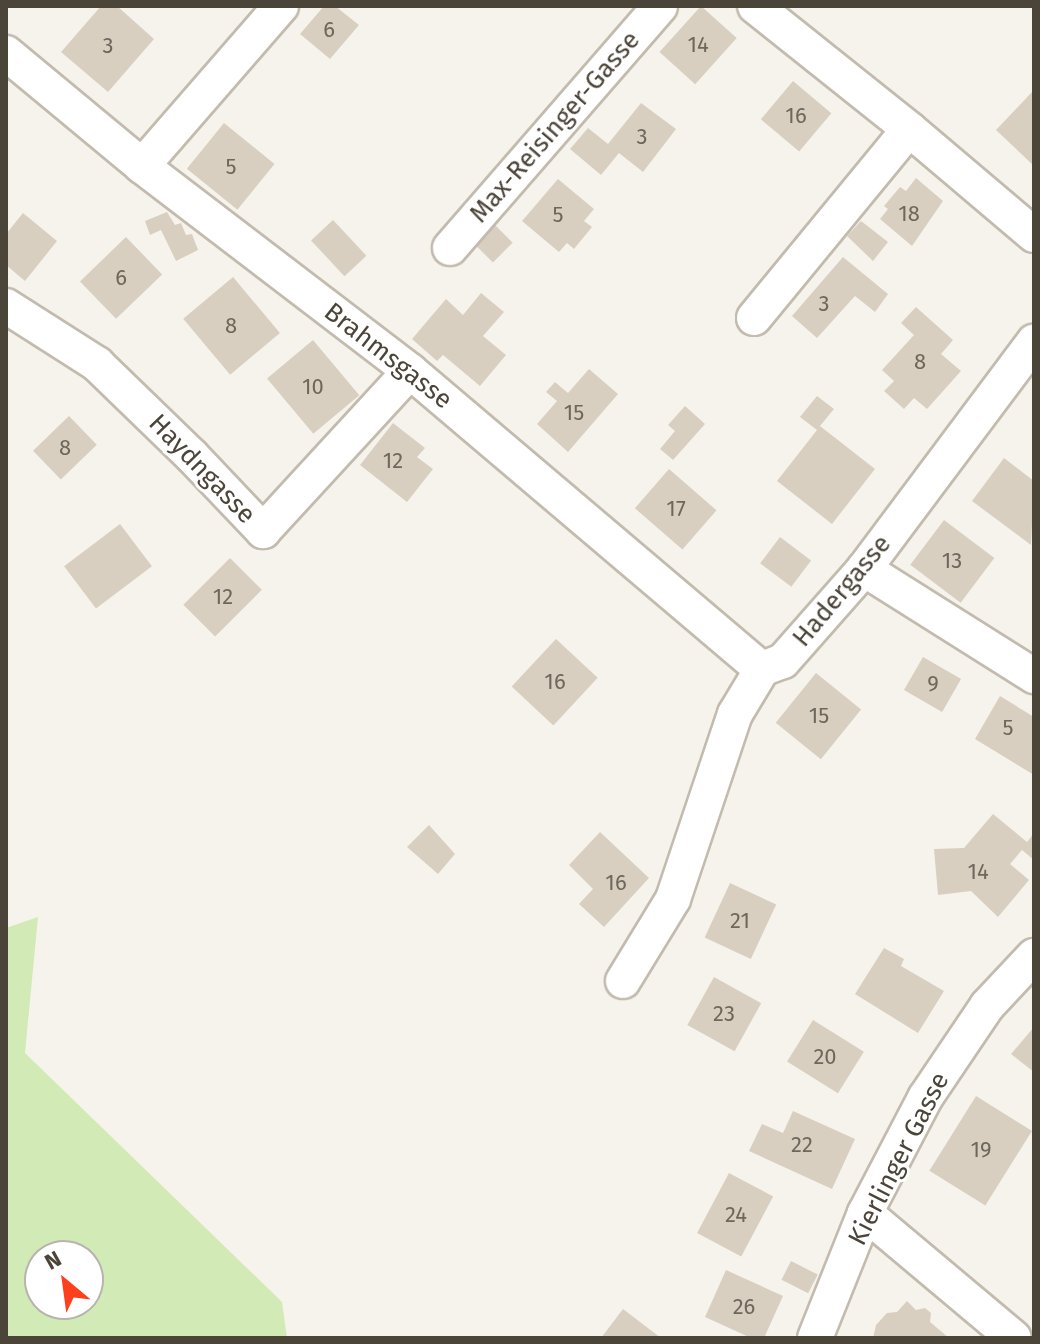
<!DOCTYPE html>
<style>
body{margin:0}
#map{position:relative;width:1040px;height:1344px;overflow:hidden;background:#f6f3ec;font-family:"Fira Sans",sans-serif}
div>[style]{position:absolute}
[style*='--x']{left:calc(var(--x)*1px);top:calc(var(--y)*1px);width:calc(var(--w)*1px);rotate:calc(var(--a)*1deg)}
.green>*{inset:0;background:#d2eab5}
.building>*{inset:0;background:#d8cfc1;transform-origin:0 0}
.roads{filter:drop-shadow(2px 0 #c2bbae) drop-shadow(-2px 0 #c2bbae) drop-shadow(0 2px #c2bbae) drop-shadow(0 -2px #c2bbae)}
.street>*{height:34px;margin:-17px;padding:0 17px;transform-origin:17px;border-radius:17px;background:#fff}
span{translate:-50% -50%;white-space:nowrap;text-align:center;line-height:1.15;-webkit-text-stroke:6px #fff;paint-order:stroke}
.number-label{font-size:22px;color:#6e675b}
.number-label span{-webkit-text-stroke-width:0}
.street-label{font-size:26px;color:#4b4439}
.frame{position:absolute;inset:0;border:8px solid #4b4439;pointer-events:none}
.north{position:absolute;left:24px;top:1240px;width:80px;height:80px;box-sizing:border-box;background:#fff;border:2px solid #b7b4b0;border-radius:50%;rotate:331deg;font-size:22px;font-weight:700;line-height:32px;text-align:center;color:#4b4439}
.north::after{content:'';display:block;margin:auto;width:28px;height:36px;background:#fc3f1d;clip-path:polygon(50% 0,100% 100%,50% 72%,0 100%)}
</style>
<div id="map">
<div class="green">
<i style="clip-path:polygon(evenodd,38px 917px,25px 1053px,282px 1302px,287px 1338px,6px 1338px,6px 928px,38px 917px,40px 1256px,88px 1256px,88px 1304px,40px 1304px,40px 1256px)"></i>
</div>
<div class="building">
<i style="clip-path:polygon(101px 6px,117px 6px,154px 39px,108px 92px,61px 52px)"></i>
<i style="clip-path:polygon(324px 6px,335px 6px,359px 25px,330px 59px,300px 34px)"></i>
<i style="left:701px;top:6px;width:48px;height:62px;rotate:42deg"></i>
<i style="left:793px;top:81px;width:50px;height:50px;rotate:40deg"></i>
<i style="clip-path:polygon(1032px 92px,1034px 95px,1034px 166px,996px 130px)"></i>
<i style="clip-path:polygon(641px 103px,676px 129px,643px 172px,619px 153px,601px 175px,570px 149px,588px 128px,608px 144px)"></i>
<i style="left:224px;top:123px;width:65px;height:59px;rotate:39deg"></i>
<i style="clip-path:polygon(916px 178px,943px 201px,912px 246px,880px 219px,888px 209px,884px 206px,900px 187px,906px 191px)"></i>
<i style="clip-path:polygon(558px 179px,594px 209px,584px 221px,592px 227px,574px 249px,567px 243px,559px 252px,522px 221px)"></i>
<i style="clip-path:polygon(167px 212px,175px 225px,181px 223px,186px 235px,192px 234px,198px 250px,176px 261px,161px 230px,150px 235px,145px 221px)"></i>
<i style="clip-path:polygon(23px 213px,57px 241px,25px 281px,6px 265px,6px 234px)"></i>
<i style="left:333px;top:220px;width:49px;height:30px;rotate:47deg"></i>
<i style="clip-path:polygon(861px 221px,888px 242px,873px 261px,847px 236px)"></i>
<i style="left:495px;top:225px;width:25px;height:28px;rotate:45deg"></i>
<i style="left:126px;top:237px;width:52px;height:64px;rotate:46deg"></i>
<i style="clip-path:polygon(843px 257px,888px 294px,875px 312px,855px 296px,817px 338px,792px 316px)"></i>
<i style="left:233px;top:277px;width:73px;height:65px;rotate:50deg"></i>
<i style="clip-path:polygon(481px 293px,504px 312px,483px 336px,506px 355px,480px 386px,443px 355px,437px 361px,412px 339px,446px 299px,463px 315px)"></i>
<i style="clip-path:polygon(916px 307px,953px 340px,941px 354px,961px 371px,927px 409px,914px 398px,904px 409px,884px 391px,894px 381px,882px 370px,914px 335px,901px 323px)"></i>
<i style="left:313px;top:340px;width:72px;height:60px;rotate:50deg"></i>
<i style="clip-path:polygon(589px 369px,618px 394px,568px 452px,537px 424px,557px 401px,546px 392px,555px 382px,568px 393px)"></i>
<i style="clip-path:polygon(817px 396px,834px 409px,820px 426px,875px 469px,832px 524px,777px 481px,817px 430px,800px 417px)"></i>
<i style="clip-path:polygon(685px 406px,705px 424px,673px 460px,660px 449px,675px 431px,668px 425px)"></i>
<i style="left:69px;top:416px;width:40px;height:50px;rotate:46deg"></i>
<i style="clip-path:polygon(393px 423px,425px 448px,417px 457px,433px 469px,407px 502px,360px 465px)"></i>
<i style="clip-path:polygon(1004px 458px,1034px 481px,1031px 545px,972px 501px)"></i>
<i style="left:669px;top:469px;width:63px;height:52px;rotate:41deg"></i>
<i style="left:944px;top:520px;width:63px;height:56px;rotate:37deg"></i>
<i style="left:120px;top:524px;width:53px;height:70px;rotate:53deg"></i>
<i style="left:780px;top:537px;width:39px;height:33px;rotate:37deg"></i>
<i style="left:230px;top:558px;width:45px;height:66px;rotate:45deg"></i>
<i style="left:556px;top:639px;width:57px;height:65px;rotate:43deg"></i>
<i style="left:923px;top:657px;width:44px;height:38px;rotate:30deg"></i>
<i style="left:816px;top:673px;width:58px;height:64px;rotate:39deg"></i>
<i style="clip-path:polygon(1000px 696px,1034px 717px,1034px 775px,975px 739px)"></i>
<i style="clip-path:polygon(993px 814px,1027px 842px,1034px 833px,1034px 860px,1022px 850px,1010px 864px,1029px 880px,998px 917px,971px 891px,938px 895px,934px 849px,964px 848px)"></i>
<i style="clip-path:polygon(429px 825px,455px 854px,438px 874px,407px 847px)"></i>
<i style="clip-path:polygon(600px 832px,649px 878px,604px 927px,579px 904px,593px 889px,569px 865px)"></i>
<i style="left:730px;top:883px;width:51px;height:60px;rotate:25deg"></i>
<i style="clip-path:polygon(884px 948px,904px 959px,901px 966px,944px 991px,918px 1033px,855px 994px)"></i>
<i style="left:714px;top:977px;width:54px;height:55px;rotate:29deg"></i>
<i style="left:813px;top:1020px;width:60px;height:49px;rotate:32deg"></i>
<i style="clip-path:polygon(1034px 1027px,1034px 1072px,1011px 1054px)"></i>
<i style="left:976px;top:1096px;width:66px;height:88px;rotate:32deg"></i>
<i style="clip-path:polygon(793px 1111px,855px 1139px,832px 1189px,749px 1151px,762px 1124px,783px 1133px)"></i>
<i style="left:729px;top:1173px;width:50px;height:68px;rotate:28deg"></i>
<i style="left:791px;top:1261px;width:30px;height:21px;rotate:27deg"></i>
<i style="clip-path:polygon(726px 1270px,783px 1296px,764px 1338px,751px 1338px,705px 1317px)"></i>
<i style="clip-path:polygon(907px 1301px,916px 1310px,925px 1308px,931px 1313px,930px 1322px,949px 1338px,873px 1338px,876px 1325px,887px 1313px,897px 1312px)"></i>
<i style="clip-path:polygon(623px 1309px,661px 1338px,601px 1338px)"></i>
</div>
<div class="roads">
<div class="street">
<i style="--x:755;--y:6;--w:197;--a:38.6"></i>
<i style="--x:909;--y:129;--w:164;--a:40.3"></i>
<i style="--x:6;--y:53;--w:177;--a:39.7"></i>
<i style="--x:142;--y:166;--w:337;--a:37.4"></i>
<i style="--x:410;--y:371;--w:461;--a:40.3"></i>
<i style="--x:142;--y:166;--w:212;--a:-49"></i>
<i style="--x:450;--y:248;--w:320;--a:-49"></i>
<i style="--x:6;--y:306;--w:108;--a:32.5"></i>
<i style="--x:97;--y:364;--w:131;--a:44.1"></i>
<i style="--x:191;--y:455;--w:105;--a:46.5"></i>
<i style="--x:263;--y:531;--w:217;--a:-47.4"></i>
<i style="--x:754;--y:318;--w:244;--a:-50.6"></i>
<i style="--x:864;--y:569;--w:201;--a:32.2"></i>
<i style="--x:623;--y:981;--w:96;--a:-58.6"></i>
<i style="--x:673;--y:899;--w:195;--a:-71.5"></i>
<i style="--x:735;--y:714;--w:52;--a:-59"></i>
<i style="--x:762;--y:669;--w:22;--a:-21"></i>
<i style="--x:783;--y:661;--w:123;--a:-48.6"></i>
<i style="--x:864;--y:569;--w:284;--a:-53.2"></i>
<i style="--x:865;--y:1213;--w:194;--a:40"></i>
<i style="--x:815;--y:1338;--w:135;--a:-68.2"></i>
<i style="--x:865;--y:1213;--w:130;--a:-62.4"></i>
<i style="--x:925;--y:1098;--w:111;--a:-56"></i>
<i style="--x:987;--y:1006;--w:69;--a:-46.8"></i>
</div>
</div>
<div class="number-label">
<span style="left:329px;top:30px">6</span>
<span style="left:698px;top:45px">14</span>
<span style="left:108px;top:46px">3</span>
<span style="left:796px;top:116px">16</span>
<span style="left:642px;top:137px">3</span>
<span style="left:231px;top:167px">5</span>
<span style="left:909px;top:214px">18</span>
<span style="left:558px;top:215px">5</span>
<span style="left:121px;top:278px">6</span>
<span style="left:824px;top:304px">3</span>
<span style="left:231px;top:326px">8</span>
<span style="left:920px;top:362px">8</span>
<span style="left:313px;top:387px">10</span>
<span style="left:574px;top:413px">15</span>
<span style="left:65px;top:448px">8</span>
<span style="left:393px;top:461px">12</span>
<span style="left:676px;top:509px">17</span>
<span style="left:952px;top:561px">13</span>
<span style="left:223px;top:597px">12</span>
<span style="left:555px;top:682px">16</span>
<span style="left:933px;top:684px">9</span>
<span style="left:819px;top:716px">15</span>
<span style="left:1008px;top:728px">5</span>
<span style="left:978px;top:872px">14</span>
<span style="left:616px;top:883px">16</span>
<span style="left:740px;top:921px">21</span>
<span style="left:724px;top:1014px">23</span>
<span style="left:825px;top:1057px">20</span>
<span style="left:802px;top:1145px">22</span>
<span style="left:981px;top:1150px">19</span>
<span style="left:736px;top:1215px">24</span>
<span style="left:744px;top:1307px">26</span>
</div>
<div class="street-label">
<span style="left:555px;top:127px;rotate:-49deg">Max-Reisinger-Gasse</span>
<span style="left:388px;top:356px;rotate:38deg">Brahmsgasse</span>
<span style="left:202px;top:469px;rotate:46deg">Haydngasse</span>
<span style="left:842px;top:591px;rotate:-50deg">Hadergasse</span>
<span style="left:899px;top:1159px;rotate:-63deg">Kierlinger Gasse</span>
</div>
<div class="frame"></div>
<div class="north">N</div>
</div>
